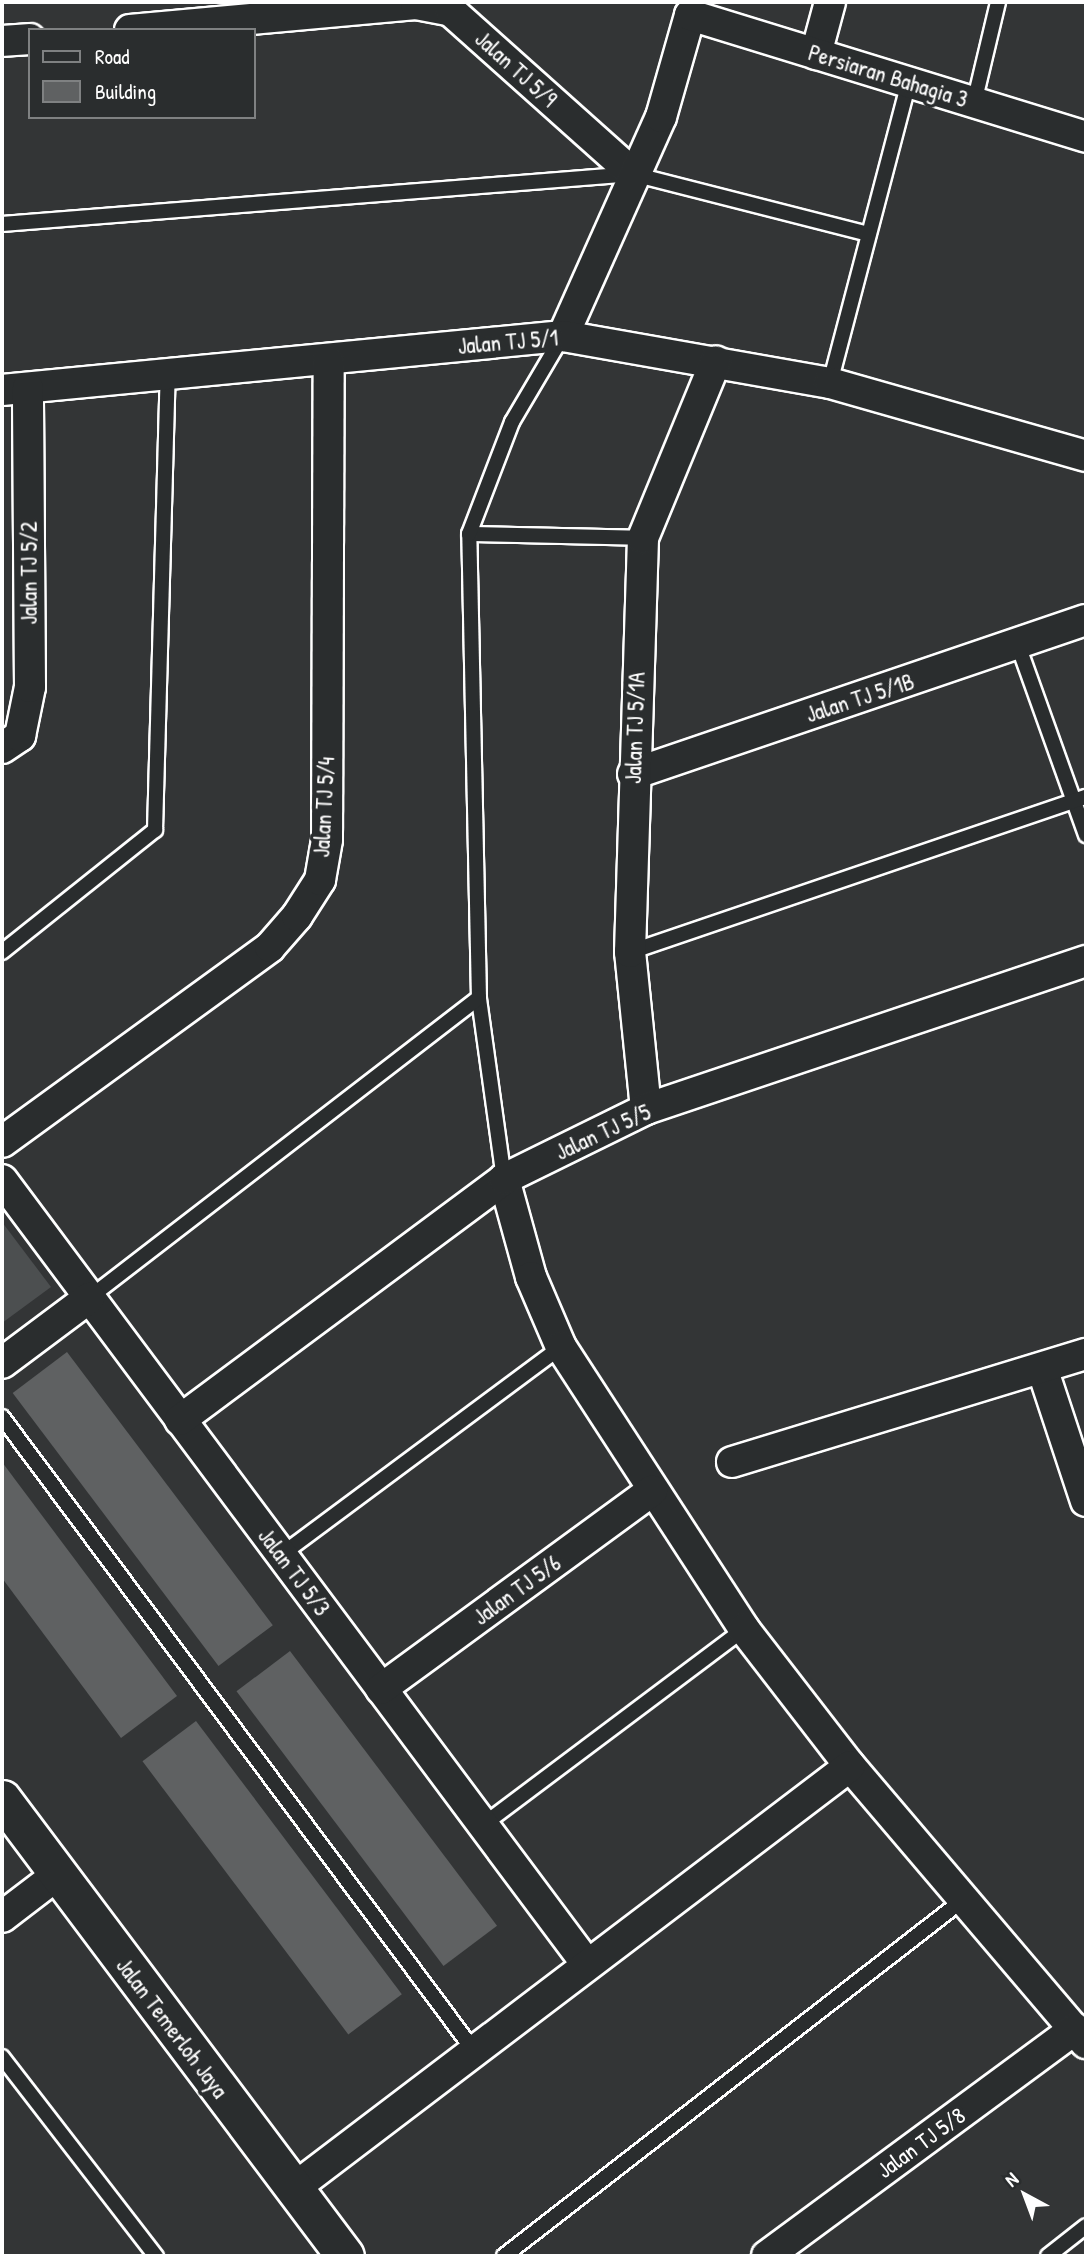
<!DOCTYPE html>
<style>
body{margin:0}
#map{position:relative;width:1088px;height:2258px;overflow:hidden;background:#333536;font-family:"Patrick Hand",sans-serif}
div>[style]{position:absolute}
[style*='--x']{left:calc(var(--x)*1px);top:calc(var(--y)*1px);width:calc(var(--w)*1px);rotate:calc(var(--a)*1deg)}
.green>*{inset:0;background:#4c4f50}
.building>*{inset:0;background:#5f6162;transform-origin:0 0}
.roads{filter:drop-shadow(2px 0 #fff) drop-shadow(-2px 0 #fff) drop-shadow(0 2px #fff) drop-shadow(0 -2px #fff)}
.service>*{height:14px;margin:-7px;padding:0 7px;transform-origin:7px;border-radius:7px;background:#2a2d2e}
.minor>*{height:30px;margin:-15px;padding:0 15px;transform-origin:15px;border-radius:15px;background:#2a2d2e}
.tertiary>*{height:37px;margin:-18.5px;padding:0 18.5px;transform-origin:18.5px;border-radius:18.5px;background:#2a2d2e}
span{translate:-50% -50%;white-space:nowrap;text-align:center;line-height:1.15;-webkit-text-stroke:7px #2a2d2e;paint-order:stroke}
.street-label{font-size:23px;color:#fff}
.frame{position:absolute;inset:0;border:4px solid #fff;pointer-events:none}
.legend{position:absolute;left:28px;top:28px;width:228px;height:91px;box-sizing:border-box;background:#2a2d2e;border:2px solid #7f8182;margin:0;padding:9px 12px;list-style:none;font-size:21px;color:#fff}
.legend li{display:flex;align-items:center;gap:14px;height:35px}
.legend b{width:35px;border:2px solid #7f8182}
.north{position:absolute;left:990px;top:2160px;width:70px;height:70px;-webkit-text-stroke:5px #2a2d2e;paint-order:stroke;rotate:319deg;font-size:19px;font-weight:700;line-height:28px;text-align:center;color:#fff}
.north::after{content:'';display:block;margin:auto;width:24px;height:32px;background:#fff;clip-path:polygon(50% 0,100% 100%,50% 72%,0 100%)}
</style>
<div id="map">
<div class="green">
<i style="clip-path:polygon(2px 1222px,51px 1287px,2px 1323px)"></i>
</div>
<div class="building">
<i style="left:67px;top:1352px;width:342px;height:68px;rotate:53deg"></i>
<i style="clip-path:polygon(2px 1462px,177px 1696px,121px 1738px,2px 1578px)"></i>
<i style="left:290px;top:1651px;width:344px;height:67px;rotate:53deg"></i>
<i style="left:196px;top:1721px;width:342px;height:67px;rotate:53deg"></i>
</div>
<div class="roads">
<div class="service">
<i style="--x:974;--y:103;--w:104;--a:-76.6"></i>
<i style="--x:2;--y:224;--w:633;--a:-4.53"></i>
<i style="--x:633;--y:174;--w:243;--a:14.3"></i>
<i style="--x:830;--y:383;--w:311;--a:-75.3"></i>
<i style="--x:469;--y:534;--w:174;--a:1.3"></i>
<i style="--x:1018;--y:645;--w:202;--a:70.3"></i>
<i style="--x:2;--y:952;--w:196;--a:-38.6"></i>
<i style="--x:155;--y:830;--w:457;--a:-88.4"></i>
<i style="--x:630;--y:952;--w:482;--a:-18.8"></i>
<i style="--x:504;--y:1179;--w:183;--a:-97.9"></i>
<i style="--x:479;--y:998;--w:464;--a:-91.2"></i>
<i style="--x:469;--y:534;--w:120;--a:-69"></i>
<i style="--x:512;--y:422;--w:99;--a:-59.5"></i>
<i style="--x:89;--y:1298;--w:492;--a:-37.6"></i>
<i style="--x:2;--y:1417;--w:787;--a:53.32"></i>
<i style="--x:281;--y:1555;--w:349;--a:-36.6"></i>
<i style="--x:483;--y:1825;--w:326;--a:-36.9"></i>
<i style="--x:2;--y:2057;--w:252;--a:52.3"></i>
<i style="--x:504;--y:2256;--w:582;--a:-37.81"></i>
<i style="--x:1048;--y:2256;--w:48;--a:-38.3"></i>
</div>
<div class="minor">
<i style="--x:130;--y:30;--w:287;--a:-5.2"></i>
<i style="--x:416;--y:4;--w:36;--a:11"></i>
<i style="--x:451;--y:11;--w:244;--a:41.8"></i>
<i style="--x:2;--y:41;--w:28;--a:-4"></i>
<i style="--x:816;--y:54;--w:54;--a:-74.9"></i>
<i style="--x:563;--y:336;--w:240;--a:-65.9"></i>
<i style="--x:661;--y:117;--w:106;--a:-74.1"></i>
<i style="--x:690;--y:15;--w:414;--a:17.1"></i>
<i style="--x:2;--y:390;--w:564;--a:-5.5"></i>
<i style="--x:563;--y:336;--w:271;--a:10"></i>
<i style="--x:830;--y:383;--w:266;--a:15.9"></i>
<i style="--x:2;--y:748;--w:22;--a:-34"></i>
<i style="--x:20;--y:736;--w:50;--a:-78.5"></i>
<i style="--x:30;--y:687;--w:299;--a:-90.4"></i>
<i style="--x:633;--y:774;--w:478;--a:-18.8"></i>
<i style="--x:646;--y:1109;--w:158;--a:-95.8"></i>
<i style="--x:630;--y:952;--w:414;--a:-88.2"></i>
<i style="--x:643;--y:538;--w:191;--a:-67.6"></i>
<i style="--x:2;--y:1142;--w:331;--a:-36"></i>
<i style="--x:270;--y:947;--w:41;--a:-48.9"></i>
<i style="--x:297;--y:916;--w:43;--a:-57.4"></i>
<i style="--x:320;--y:880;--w:41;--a:-80.1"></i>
<i style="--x:327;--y:840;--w:479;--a:-89.8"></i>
<i style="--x:504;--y:1179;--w:102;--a:74.6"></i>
<i style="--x:531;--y:1277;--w:76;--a:66.8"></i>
<i style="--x:561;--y:1347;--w:336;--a:57"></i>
<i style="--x:744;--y:1629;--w:173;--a:52.3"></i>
<i style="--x:850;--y:1766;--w:364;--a:49.6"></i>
<i style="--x:2;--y:1180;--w:977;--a:53.28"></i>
<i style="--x:2;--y:1363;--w:109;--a:-36.8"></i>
<i style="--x:1042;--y:1368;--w:140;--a:71.7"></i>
<i style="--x:180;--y:1420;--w:404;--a:-36.6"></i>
<i style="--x:504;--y:1179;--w:158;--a:-26.2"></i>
<i style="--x:646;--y:1109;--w:464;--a:-18.6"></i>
<i style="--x:732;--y:1462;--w:370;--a:-17"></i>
<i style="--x:381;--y:1689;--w:336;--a:-36.2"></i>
<i style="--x:2;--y:1917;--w:69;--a:-37.4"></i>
<i style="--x:293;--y:2189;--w:699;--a:-37.21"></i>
<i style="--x:767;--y:2256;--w:383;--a:-36.4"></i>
</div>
<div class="tertiary">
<i style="--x:2;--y:1799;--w:571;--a:53.11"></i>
</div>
</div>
<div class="street-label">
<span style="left:516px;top:69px;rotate:42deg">Jalan TJ 5/9</span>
<span style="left:888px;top:76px;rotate:17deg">Persiaran Bahagia 3</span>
<span style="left:508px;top:342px;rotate:-5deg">Jalan TJ 5/1</span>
<span style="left:29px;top:573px;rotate:-90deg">Jalan TJ 5/2</span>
<span style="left:860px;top:698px;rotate:-18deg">Jalan TJ 5/1B</span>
<span style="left:635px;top:728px;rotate:-88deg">Jalan TJ 5/1A</span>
<span style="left:324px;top:807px;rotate:-87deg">Jalan TJ 5/4</span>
<span style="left:603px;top:1132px;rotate:-25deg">Jalan TJ 5/5</span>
<span style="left:294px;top:1572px;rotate:53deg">Jalan TJ 5/3</span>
<span style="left:517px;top:1590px;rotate:-36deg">Jalan TJ 5/6</span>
<span style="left:172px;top:2028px;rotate:53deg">Jalan Temerloh Jaya</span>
<span style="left:921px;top:2143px;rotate:-36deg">Jalan TJ 5/8</span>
</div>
<div class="frame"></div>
<ul class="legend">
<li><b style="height:9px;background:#2a2d2e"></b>Road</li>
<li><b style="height:19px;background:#5f6162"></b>Building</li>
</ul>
<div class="north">N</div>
</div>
